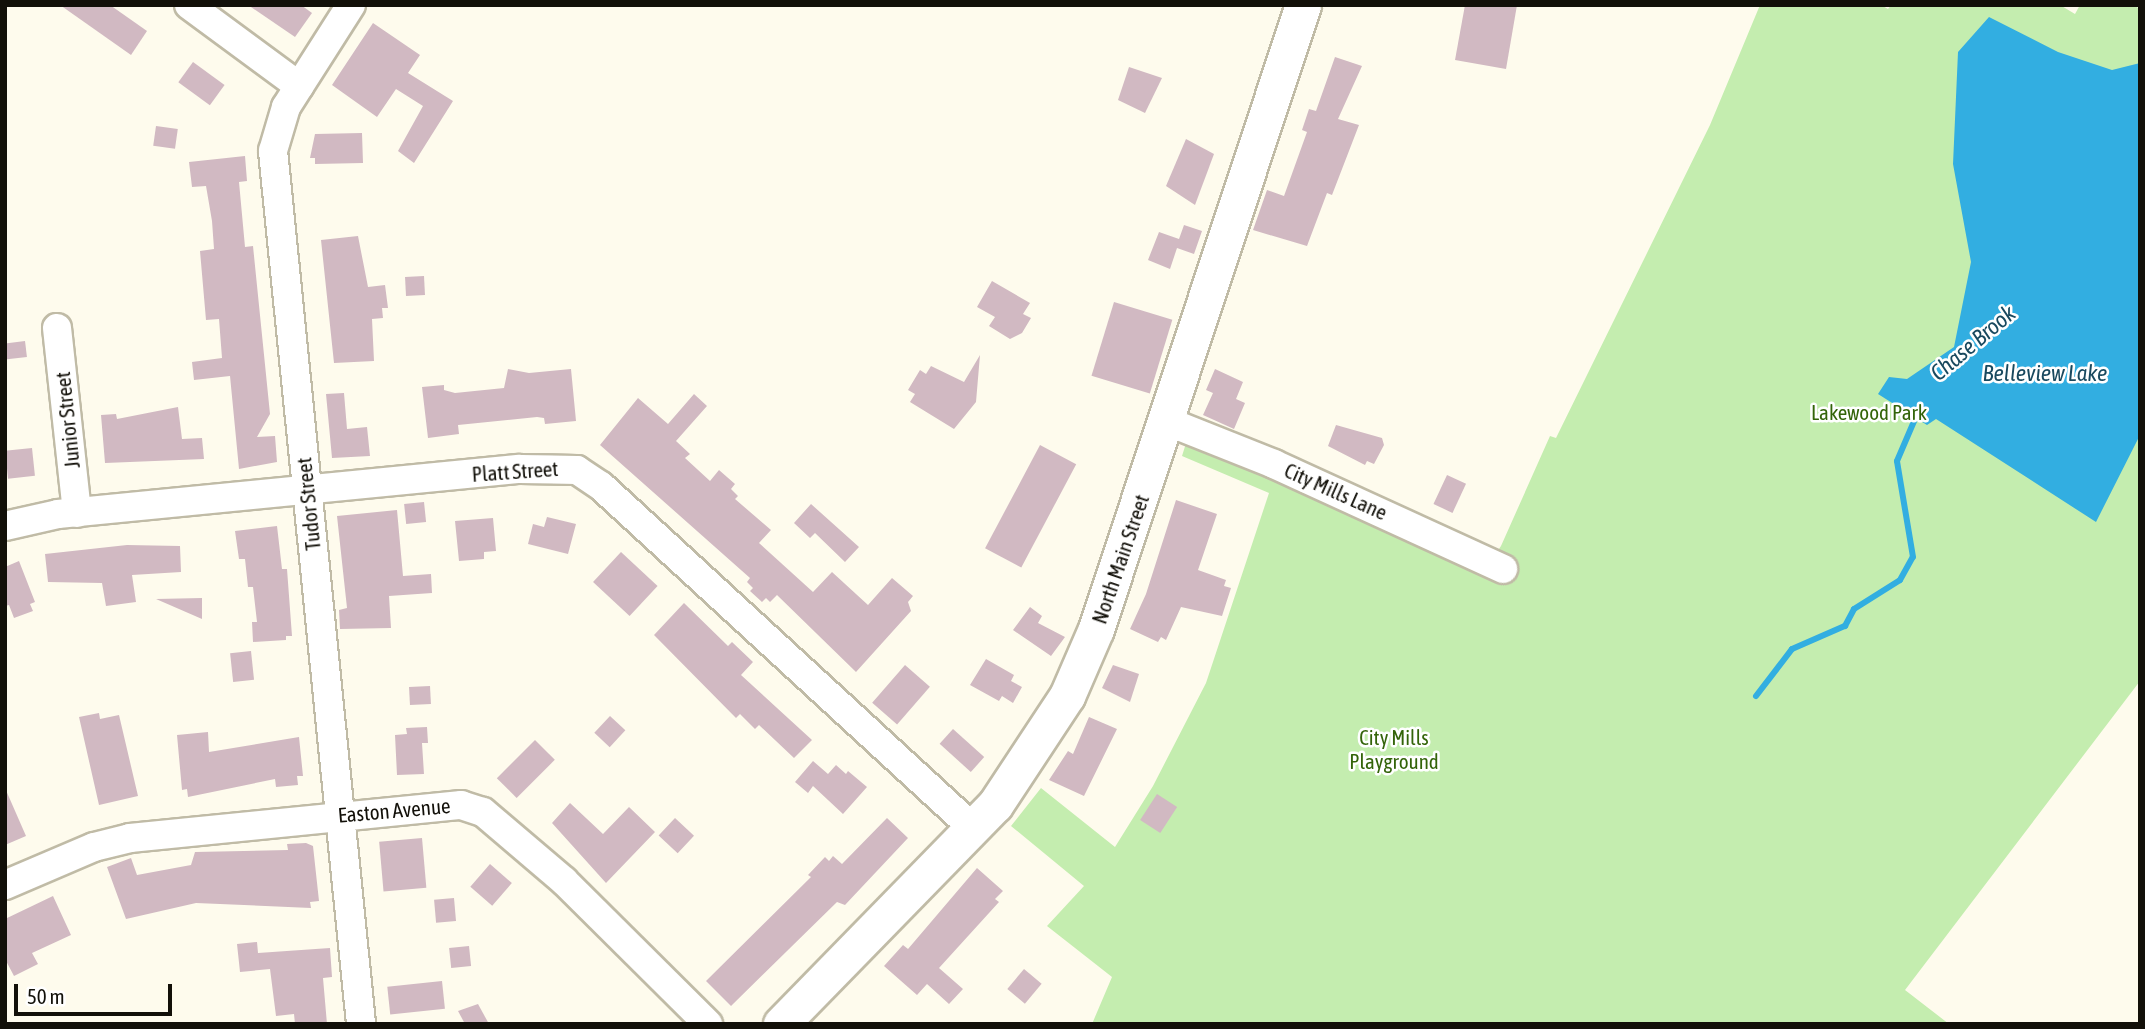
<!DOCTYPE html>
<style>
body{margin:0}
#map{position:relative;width:2145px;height:1029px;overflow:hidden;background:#fefbed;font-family:"Asap Condensed",sans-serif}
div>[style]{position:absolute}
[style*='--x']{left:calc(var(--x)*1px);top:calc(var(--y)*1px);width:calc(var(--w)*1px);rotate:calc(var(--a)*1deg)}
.green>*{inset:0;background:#c4edaf}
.water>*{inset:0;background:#32aee1}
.stream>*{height:6px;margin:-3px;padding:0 3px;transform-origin:3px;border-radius:3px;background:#32aee1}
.building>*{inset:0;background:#d1b9c2;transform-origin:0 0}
.roads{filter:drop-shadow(2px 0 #c0bba6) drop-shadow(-2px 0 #c0bba6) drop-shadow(0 2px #c0bba6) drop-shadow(0 -2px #c0bba6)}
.minor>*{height:28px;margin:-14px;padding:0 14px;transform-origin:14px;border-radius:14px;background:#fff}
.major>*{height:35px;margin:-17.5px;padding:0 17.5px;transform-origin:17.5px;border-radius:17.5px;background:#fff}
span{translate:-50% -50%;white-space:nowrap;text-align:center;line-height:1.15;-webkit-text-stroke:5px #fff;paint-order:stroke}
.park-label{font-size:21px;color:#336409}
.street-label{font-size:21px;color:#121009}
.water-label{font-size:23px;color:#19495f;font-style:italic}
.frame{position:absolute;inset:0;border:7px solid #121009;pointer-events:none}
.scale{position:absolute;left:14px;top:984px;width:158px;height:32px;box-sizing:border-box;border:4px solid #121009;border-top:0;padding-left:9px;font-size:21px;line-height:24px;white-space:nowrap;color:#121009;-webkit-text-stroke:5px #fff;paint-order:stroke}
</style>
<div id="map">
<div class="green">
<i style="clip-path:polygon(1760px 5px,1881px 5px,1888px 9px,1891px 5px,2060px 5px,2075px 14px,2080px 5px,2133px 5px,2140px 9px,2140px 681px,1905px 990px,1949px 1024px,1092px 1024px,1112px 977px,1047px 926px,1084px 886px,1011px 826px,1041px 788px,1115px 847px,1153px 786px,1206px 683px,1269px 493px,1182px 456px,1187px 440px,1484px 571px,1501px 546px,1550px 436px,1556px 438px,1710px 125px)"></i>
</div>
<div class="water">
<i style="clip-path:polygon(1989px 17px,2058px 52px,2112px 70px,2140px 63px,2140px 435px,2096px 522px,1936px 419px,1927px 425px,1878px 394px,1889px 377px,1907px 379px,1954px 347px,1971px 262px,1953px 164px,1958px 52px)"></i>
</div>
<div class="stream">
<i style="--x:1756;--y:696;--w:59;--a:-52.5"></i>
<i style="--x:1792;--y:649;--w:58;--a:-23.5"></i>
<i style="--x:1845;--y:626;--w:19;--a:-62"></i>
<i style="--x:1854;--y:609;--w:54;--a:-32.2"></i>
<i style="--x:1900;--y:580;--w:26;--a:-61"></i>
<i style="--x:1913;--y:557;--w:97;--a:-99.5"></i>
<i style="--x:1897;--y:461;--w:53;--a:-66.8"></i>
</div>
<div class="building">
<i style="clip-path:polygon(60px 5px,110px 5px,147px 31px,131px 55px)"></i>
<i style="clip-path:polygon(248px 5px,301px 5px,312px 13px,295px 37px)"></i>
<i style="clip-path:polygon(1465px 5px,1517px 5px,1506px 69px,1455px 60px)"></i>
<i style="clip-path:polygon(373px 23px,420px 55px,408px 73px,453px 101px,414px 163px,398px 151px,423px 106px,396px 89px,377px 117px,332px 85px)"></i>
<i style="clip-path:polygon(1335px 57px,1362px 66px,1338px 119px,1359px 125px,1332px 195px,1327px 193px,1307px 246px,1253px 230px,1267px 190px,1284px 196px,1307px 132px,1302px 130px,1309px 109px,1316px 111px)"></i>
<i style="left:193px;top:62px;width:39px;height:25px;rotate:36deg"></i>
<i style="clip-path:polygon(1129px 67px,1162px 78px,1145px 113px,1118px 100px)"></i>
<i style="left:156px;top:126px;width:22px;height:20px;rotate:8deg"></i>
<i style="clip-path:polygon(362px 133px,363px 163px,315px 164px,315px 158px,310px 158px,315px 134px)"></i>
<i style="clip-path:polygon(1186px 139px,1214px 154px,1195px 205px,1166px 186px)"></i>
<i style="clip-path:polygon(245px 156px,247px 181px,239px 182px,245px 247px,253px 246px,270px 414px,257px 437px,275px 436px,277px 462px,239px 469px,230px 376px,194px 380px,192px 362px,222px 358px,219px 319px,206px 320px,200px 251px,214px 249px,212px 221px,206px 186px,192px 187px,189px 162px)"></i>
<i style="clip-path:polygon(1184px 225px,1202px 231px,1194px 254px,1177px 248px,1170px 269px,1148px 260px,1159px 232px,1179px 239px)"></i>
<i style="clip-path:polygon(358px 236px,368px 287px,385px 285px,388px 308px,382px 308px,383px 318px,372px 319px,374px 361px,334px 363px,321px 240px)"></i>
<i style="left:424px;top:276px;width:19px;height:19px;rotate:87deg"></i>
<i style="clip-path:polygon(992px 281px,1030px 303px,1023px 314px,1031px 318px,1022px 333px,1010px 339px,989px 326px,995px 317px,977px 307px)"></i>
<i style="left:1114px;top:302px;width:61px;height:77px;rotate:17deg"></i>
<i style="left:25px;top:341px;width:16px;height:20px;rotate:83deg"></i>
<i style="clip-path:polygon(980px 355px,976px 402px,954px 429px,910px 402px,915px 394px,908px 390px,920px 370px,926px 374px,931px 366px,964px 382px)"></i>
<i style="clip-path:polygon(508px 369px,529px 373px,571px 369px,576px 421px,545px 424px,544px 418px,537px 417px,458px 425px,459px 434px,428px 438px,422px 387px,444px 385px,444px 390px,455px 393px,504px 388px)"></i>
<i style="clip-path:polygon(1215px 369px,1243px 382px,1236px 399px,1245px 403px,1234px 429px,1203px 415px,1213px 393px,1206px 390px)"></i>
<i style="clip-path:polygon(344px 393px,347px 429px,367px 427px,370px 456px,332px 458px,326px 394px)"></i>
<i style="clip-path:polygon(694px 394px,707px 406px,676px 441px,690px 454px,685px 458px,710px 481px,719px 470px,735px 484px,731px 489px,738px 496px,735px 499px,771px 530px,759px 543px,813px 592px,832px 572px,868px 605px,892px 578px,913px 596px,908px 602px,911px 611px,856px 672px,777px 595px,770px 602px,766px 598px,762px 602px,750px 591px,753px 588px,747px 582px,750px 578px,600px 445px,638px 398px,668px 424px)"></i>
<i style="clip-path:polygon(178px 407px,182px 439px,202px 438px,204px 459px,105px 463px,101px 415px,116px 414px,117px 419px)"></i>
<i style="clip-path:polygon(1336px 425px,1382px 438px,1384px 445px,1374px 464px,1367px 461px,1365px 465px,1328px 446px)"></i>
<i style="left:1040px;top:445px;width:41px;height:117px;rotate:28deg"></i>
<i style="left:32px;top:448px;width:28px;height:27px;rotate:84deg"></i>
<i style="left:1447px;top:475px;width:21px;height:32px;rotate:25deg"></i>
<i style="clip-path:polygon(1176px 500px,1217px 514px,1198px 570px,1226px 580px,1224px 586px,1231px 588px,1222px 616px,1181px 607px,1166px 640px,1161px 637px,1158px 642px,1130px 629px,1146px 594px)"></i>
<i style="left:424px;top:502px;width:20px;height:20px;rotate:84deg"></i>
<i style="clip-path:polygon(811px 504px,859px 547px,845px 562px,815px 533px,810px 538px,794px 523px)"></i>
<i style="clip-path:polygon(397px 510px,403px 576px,431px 574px,432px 593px,389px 596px,391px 628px,340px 629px,339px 610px,347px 608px,337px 516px)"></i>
<i style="clip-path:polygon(547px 517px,576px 524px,568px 554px,528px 544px,533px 524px,544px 527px)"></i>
<i style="clip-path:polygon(493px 518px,496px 551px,484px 552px,484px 559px,459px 561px,455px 521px)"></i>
<i style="clip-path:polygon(277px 526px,282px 569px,287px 569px,292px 636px,286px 636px,286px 640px,253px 642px,252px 622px,257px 622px,253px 587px,248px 587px,245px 559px,239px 559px,235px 531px)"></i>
<i style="clip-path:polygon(127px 545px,180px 546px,181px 572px,132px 575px,136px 602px,106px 606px,102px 583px,48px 582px,45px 554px)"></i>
<i style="left:621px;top:552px;width:50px;height:41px;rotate:43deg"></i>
<i style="clip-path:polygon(19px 561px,35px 602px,30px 604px,33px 611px,14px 618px,9px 605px,5px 606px,5px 567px)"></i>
<i style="clip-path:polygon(202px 598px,202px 619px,156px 599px)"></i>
<i style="clip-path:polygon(684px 603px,728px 646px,732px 642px,753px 662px,741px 675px,812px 740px,794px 758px,759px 725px,755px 729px,740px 714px,736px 718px,654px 635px)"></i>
<i style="clip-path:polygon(1030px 607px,1042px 616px,1038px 623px,1065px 637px,1051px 656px,1013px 630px)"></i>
<i style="left:251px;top:651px;width:29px;height:21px;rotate:84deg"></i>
<i style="clip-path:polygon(986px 659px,1014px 675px,1011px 681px,1022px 687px,1013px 703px,1002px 696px,999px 701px,970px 685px)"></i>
<i style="left:905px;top:665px;width:33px;height:50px;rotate:41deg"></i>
<i style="clip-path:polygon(1113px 665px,1139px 674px,1130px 702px,1102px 688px)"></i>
<i style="left:430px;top:686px;width:18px;height:21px;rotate:87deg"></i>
<i style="clip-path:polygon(99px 713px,100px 719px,119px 715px,138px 796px,99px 805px,79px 717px)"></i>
<i style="left:610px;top:716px;width:21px;height:23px;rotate:43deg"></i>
<i style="clip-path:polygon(1089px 717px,1117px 729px,1084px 796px,1049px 780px,1068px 751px,1073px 754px)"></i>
<i style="clip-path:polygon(427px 727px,428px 743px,422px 743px,424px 774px,397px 775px,395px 735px,407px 734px,406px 728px)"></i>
<i style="left:953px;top:729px;width:42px;height:20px;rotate:42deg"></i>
<i style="clip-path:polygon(208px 732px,209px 752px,299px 737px,303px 776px,297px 776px,298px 785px,276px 787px,275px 779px,188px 797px,187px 789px,182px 790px,177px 735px)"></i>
<i style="left:535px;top:740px;width:28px;height:54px;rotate:45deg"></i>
<i style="clip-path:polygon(813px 761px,828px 774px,836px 765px,846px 774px,848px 771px,867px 787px,843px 814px,813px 786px,808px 793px,795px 782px)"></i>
<i style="clip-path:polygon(5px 788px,26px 836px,5px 845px)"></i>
<i style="left:1157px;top:794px;width:24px;height:31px;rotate:33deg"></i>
<i style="clip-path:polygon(570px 803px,603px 834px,629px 807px,655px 832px,606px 883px,552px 823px)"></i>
<i style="left:675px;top:818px;width:26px;height:24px;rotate:43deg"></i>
<i style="clip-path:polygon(887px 818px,908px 838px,845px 905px,837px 902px,731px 1006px,706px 981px,811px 877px,808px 875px,825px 857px,829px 861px,833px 856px,842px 864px)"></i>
<i style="left:422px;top:838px;width:50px;height:43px;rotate:85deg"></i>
<i style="clip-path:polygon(306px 843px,313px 846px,319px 901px,310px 902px,311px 908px,196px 903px,126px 919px,107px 867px,131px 858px,137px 875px,191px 865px,195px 852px,288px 850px,287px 844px)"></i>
<i style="left:490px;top:864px;width:29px;height:30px;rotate:41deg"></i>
<i style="clip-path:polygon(977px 868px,1003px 891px,995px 899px,999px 902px,939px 968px,963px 989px,949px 1004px,927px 984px,917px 995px,884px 966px,903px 945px,908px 949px)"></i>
<i style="clip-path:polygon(53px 896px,71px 935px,32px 953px,38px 964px,14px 976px,5px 959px,5px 919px)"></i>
<i style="left:454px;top:898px;width:23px;height:20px;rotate:85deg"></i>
<i style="clip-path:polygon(257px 942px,258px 953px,330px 948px,332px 977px,323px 978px,327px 1024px,295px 1024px,294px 1014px,276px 1016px,270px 969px,240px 972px,237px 944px)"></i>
<i style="left:469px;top:946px;width:20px;height:20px;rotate:84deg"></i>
<i style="left:1024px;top:969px;width:23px;height:26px;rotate:40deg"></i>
<i style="left:442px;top:981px;width:28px;height:55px;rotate:84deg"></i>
<i style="clip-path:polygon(478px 1004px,489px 1024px,465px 1024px,458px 1011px)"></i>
</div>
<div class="roads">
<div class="minor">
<i style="--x:189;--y:5;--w:137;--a:36.4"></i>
<i style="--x:351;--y:5;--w:121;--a:122.5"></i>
<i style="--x:286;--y:107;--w:46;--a:106.5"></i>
<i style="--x:273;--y:151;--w:877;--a:84.24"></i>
<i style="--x:57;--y:328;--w:186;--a:83.8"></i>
<i style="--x:1166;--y:421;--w:116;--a:21.7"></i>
<i style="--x:1274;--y:464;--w:252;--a:24.6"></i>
<i style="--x:5;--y:526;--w:54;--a:-12.8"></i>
<i style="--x:58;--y:514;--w:464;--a:-5.6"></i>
<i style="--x:520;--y:469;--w:57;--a:1"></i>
<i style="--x:577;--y:470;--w:29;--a:34"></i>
<i style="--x:601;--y:486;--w:507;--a:42.6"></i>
<i style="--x:5;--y:885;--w:97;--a:-23.1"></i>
<i style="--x:94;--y:847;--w:37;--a:-14"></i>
<i style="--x:130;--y:838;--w:333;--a:-5.7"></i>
<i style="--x:461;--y:805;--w:23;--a:18"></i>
<i style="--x:483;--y:812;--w:106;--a:40.4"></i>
<i style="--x:564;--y:881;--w:203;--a:44.8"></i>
</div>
<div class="major">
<i style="--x:781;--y:1024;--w:306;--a:-45.7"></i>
<i style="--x:995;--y:805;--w:131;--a:-56.6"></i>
<i style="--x:1067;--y:696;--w:73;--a:-66.6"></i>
<i style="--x:1096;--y:629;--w:657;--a:-71.65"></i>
</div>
</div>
<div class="park-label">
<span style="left:1869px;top:412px">Lakewood Park</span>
<span style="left:1394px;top:749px">City Mills<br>Playground</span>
</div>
<div class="street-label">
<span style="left:67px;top:420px;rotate:-96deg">Junior Street</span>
<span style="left:515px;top:471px;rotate:-4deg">Platt Street</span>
<span style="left:1336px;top:491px;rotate:24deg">City Mills Lane</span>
<span style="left:308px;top:504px;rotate:-96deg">Tudor Street</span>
<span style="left:1120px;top:559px;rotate:-71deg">North Main Street</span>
<span style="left:394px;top:810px;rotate:-5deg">Easton Avenue</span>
</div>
<div class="water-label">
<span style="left:1973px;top:343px;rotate:-40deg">Chase Brook</span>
<span style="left:2045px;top:373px">Belleview Lake</span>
</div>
<div class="frame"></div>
<div class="scale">50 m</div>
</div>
